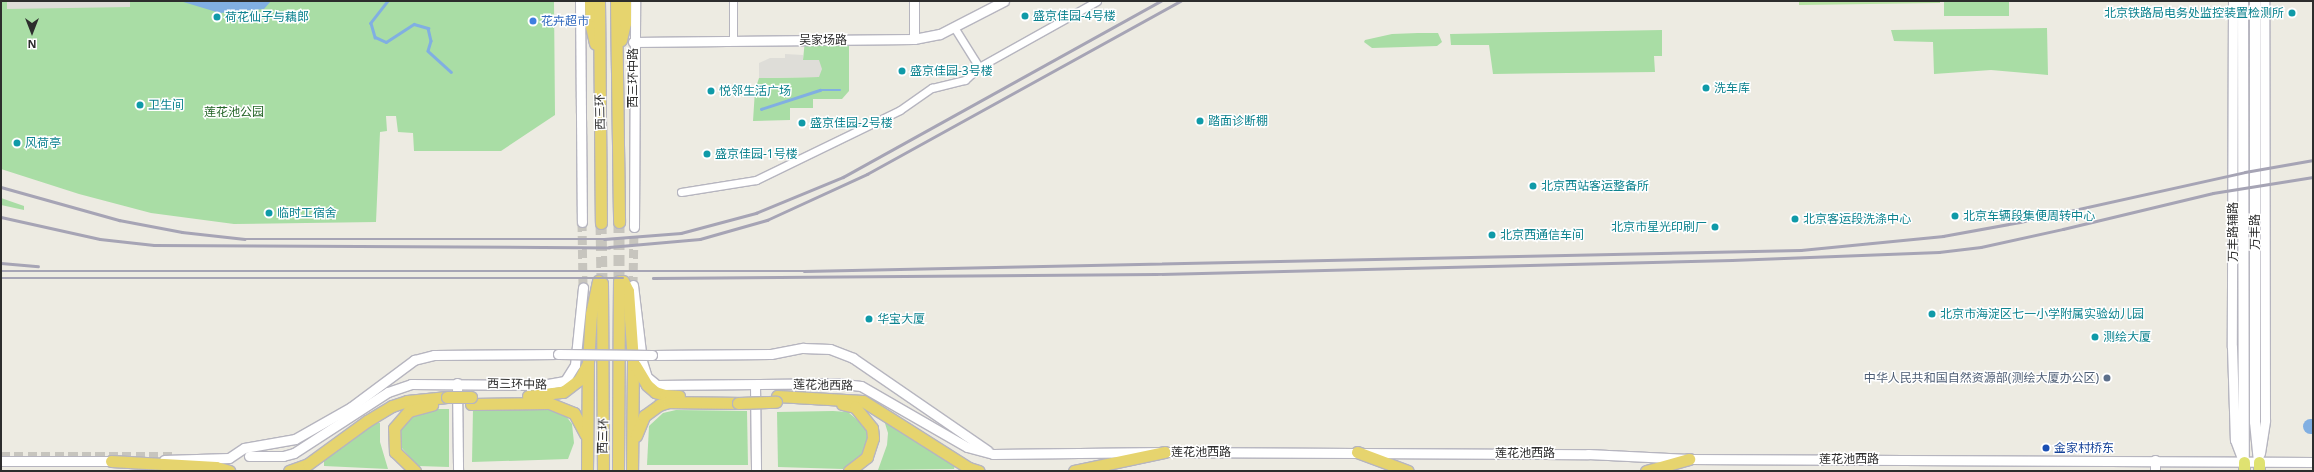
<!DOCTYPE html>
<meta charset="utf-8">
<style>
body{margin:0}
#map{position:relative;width:2314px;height:472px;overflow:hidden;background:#edebe2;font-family:"Noto Sans","Noto Sans SC",sans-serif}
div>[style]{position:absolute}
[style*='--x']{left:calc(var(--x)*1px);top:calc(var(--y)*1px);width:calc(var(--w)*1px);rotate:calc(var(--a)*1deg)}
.green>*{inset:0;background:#a9dda5;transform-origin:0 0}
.pitch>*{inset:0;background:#b6e3a2}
.plaza>*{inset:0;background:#deddd8}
.water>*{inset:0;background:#81afe2}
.stream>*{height:2.5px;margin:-1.25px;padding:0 1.25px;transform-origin:1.25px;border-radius:1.25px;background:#81afe2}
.river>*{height:15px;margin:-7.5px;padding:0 7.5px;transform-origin:7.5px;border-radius:7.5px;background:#81afe2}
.tertiary-tunnel>*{height:9px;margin-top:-4.5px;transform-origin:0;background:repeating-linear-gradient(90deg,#c7c5be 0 9px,transparent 0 13.5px)}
.trunk-tunnel>*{height:11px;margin-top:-5.5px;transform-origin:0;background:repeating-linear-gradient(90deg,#c7c5be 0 11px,transparent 0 16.5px)}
.roads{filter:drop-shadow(1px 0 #b6b5bf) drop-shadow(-1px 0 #b6b5bf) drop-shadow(0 1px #b6b5bf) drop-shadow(0 -1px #b6b5bf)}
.minor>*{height:7px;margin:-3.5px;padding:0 3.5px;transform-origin:3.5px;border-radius:3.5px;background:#fff}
.tertiary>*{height:9px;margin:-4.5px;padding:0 4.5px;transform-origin:4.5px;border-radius:4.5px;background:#fff}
.secondary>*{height:10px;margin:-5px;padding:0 5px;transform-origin:5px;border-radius:5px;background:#fff}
.primary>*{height:11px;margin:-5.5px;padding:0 5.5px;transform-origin:5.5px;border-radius:5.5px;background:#dfe271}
.trunk>*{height:11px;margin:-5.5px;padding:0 5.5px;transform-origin:5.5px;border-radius:5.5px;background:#e6d46e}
.rail>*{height:2.5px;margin:-1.25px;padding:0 1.25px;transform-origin:1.25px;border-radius:1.25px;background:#a6a4b5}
.bridges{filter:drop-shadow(1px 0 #b6b5bf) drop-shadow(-1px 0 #b6b5bf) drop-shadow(0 1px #b6b5bf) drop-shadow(0 -1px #b6b5bf)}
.tertiary-bridge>*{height:9px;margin:-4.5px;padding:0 4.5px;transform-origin:4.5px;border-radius:4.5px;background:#fff}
.trunk-bridge>*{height:11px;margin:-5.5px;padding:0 5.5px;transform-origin:5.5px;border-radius:5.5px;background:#e6d46e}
.dots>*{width:11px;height:11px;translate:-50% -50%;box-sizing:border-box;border:2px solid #fff;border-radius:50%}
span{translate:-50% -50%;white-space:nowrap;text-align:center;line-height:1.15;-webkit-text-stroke:3px #fff;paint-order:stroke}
.culture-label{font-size:12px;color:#0d838f}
.right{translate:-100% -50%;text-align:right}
.left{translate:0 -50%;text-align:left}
.shop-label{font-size:12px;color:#366cbe}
.street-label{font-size:12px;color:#2d2d2d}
.park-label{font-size:12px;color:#246427}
.service-label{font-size:12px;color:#4e5e75}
.transit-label{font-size:12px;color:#164399}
.frame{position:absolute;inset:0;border:2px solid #2d2d2d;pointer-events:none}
.north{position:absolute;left:12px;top:12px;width:40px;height:40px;-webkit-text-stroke:3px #fff;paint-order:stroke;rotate:180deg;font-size:11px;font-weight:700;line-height:16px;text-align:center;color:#2d2d2d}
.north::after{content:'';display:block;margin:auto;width:14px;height:18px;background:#2d2d2d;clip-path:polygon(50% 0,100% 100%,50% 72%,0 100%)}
</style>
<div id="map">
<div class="green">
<i style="clip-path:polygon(1px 1px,554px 1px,555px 115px,501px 151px,414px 151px,413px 133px,398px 132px,396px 116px,386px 116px,387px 131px,380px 132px,376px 222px,234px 224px,151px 213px,79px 194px,1px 169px)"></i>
<i style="left:1944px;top:1px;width:65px;height:15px"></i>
<i style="clip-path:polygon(2047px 28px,2048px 75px,1991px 70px,1934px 74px,1933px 42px,1894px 41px,1891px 30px)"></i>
<i style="clip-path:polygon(1662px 30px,1662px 56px,1654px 56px,1655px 72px,1493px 74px,1489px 45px,1451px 45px,1450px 34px)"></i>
<i style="clip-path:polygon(1418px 33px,1438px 33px,1442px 42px,1437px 46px,1372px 48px,1364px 42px,1365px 40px,1392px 34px)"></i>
<i style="clip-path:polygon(805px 40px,849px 40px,849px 91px,842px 99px,813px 99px,813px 108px,790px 108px,790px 120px,753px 121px,755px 90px,759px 78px,819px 77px,803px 60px)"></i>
<i style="clip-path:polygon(1px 198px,24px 206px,24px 210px,1px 205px)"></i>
<i style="clip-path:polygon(553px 408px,566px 416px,572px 424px,574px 443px,568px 459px,472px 462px,473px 409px)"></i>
<i style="clip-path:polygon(432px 409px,449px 409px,449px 467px,418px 466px,400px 446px,398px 435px,401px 425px,412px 413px)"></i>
<i style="clip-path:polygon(676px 410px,747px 411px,748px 465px,647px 465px,649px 426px,663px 413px)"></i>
<i style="clip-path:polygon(833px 411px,848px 412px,861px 423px,868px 433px,868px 443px,863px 453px,843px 469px,778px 467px,777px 412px)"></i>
<i style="clip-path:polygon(883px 417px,955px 466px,954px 469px,878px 470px,887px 445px,888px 433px)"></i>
<i style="clip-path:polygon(375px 422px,380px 423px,380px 442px,388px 469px,324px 466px,324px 459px)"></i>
</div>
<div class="pitch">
<i style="clip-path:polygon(1799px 1px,1940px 1px,1940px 3px,1799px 5px)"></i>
</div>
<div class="plaza">
<i style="clip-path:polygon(7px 1px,130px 1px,130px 7px,7px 9px)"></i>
<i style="clip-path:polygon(785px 54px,803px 55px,803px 60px,819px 60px,822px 69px,819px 77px,759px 78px,759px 63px,770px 58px,785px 58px)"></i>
</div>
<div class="water">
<i style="clip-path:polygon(180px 1px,271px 1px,264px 9px,220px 13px)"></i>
</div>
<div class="stream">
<i style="--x:388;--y:1;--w:28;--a:128"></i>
<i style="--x:371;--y:23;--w:15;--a:74"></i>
<i style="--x:375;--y:37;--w:12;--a:24"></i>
<i style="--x:386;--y:42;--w:33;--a:-33"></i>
<i style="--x:414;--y:24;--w:15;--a:16"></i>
<i style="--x:428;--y:28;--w:13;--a:77"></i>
<i style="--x:431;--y:41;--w:10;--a:107"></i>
<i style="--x:428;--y:51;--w:31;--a:42"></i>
<i style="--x:761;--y:109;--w:62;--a:-17.9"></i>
<i style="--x:820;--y:90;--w:20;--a:0"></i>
</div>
<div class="river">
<i style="--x:2310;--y:426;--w:3;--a:0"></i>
</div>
<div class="tertiary-tunnel">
<i style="--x:582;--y:222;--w:65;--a:89.1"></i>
<i style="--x:633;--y:285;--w:58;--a:-89"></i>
<i style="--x:1;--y:456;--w:173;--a:0"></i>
</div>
<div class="trunk-tunnel">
<i style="--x:619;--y:222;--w:59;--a:90"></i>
<i style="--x:601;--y:223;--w:58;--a:89"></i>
</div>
<div class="roads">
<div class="minor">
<i style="--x:733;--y:1;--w:40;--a:90"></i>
<i style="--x:954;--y:27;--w:47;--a:58"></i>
<i style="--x:681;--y:192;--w:76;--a:-9.1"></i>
<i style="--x:756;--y:180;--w:160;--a:-25.9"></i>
<i style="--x:900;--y:110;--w:39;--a:-35"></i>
<i style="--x:932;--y:88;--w:34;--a:-14"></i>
<i style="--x:965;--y:80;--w:19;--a:-43"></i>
<i style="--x:979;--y:67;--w:135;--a:-29.2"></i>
</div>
<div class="tertiary">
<i style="--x:580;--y:1;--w:221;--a:89.5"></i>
<i style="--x:2233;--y:1;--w:346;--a:90.2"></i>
<i style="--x:2232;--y:347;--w:93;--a:88.2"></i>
<i style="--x:2235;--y:440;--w:22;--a:69"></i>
<i style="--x:914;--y:39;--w:38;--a:-90"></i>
<i style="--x:633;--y:42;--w:281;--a:-0.6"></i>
<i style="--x:914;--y:39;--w:26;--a:-11"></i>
<i style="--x:940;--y:34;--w:72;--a:-27.3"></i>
<i style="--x:634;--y:227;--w:226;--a:-89.7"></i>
<i style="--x:633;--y:285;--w:77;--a:83.2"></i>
<i style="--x:642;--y:361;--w:17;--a:73"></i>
<i style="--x:647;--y:377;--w:13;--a:39"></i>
<i style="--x:657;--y:385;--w:179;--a:-0.6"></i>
<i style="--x:836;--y:383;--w:25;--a:7"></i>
<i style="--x:861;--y:386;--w:122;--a:29.9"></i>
<i style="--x:967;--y:447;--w:27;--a:15"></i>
<i style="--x:993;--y:454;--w:172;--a:-0.7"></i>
<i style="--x:1165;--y:452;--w:423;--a:0.3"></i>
<i style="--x:1588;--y:454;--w:101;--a:2.8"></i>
<i style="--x:1689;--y:459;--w:624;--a:0.28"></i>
<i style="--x:652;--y:355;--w:119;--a:-0.5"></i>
<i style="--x:771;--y:354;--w:33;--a:-11"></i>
<i style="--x:803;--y:348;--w:27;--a:2"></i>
<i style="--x:830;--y:349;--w:25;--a:21"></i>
<i style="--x:853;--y:358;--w:163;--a:34.5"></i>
<i style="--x:457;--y:383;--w:88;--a:89.3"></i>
<i style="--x:755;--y:385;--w:86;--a:89.3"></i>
<i style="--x:2260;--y:453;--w:33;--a:-81"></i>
<i style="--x:2265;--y:420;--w:419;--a:-90.1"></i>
<i style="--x:249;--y:456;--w:34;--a:0"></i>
<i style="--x:283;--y:456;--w:11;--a:-15"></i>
<i style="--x:294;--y:453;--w:112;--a:-33"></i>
<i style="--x:388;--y:392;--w:24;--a:-19"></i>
<i style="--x:411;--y:384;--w:131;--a:0.4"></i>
<i style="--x:542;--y:385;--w:23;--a:-10"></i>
<i style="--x:565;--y:381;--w:19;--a:-58"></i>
<i style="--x:575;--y:365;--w:78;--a:-84.1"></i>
<i style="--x:164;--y:460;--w:65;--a:-1.8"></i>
<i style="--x:229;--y:458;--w:18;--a:-34"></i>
<i style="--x:244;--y:448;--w:52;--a:-10"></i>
<i style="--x:295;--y:439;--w:64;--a:-29.7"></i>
<i style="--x:351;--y:407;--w:79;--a:-36.7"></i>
<i style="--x:414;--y:360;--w:21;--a:-14"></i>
<i style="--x:434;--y:355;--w:124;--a:-0.5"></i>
<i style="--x:2155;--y:460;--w:11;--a:90"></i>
<i style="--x:1;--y:461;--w:116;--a:0"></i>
</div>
<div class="secondary">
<i style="--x:2243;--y:1;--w:461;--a:89.9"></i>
<i style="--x:2255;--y:1;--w:421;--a:90"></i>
<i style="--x:2255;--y:422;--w:40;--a:84.3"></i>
</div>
<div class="primary">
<i style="--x:2259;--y:462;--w:9;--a:90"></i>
<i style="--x:2244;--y:471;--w:9;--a:-90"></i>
</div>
<div class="trunk">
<i style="--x:590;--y:1;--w:25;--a:88"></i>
<i style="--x:591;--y:26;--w:18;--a:77"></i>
<i style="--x:599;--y:1;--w:222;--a:89.5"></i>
<i style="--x:616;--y:1;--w:221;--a:89.2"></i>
<i style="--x:621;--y:40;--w:17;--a:-77"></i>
<i style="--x:625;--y:23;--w:22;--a:-90"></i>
<i style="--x:623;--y:281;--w:11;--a:63"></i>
<i style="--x:628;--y:291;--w:70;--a:85.9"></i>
<i style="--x:633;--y:361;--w:110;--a:90.5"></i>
<i style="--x:602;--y:283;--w:188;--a:89.7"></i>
<i style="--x:635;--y:365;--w:23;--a:59"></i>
<i style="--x:647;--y:385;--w:11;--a:41"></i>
<i style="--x:655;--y:392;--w:10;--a:17"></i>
<i style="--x:665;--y:395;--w:14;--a:4"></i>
<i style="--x:528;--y:396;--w:35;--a:-7"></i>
<i style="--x:563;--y:392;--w:20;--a:-37"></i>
<i style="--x:579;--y:380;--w:17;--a:-62"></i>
<i style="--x:777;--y:396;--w:86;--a:3.3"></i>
<i style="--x:863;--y:401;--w:125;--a:32.3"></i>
<i style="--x:969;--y:468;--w:10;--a:17"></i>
<i style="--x:471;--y:404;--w:78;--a:-0.7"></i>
<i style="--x:549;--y:403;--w:27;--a:22"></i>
<i style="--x:574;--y:413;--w:24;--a:62"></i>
<i style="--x:842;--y:404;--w:13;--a:13"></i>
<i style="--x:855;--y:407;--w:27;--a:51"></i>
<i style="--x:872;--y:428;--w:10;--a:84"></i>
<i style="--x:873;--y:438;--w:20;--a:108"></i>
<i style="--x:867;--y:457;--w:23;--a:142"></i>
<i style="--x:636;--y:436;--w:22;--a:-68"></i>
<i style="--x:644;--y:416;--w:19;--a:-36"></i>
<i style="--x:659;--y:405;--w:9;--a:-18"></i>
<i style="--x:668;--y:402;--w:70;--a:0.8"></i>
<i style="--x:1357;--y:452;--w:54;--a:20.4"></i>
<i style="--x:111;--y:461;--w:105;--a:3.3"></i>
<i style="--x:216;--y:467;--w:14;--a:17"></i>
<i style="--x:289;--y:471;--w:20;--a:-20"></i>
<i style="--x:308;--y:464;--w:73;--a:-36.1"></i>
<i style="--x:367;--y:421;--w:29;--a:-31"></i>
<i style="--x:392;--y:406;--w:16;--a:-18"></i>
<i style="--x:407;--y:401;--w:40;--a:-5.7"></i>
<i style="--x:415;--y:471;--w:28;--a:-136"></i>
<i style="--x:395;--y:452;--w:24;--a:-92"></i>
<i style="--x:394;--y:428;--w:23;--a:-49"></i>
<i style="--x:409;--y:411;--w:24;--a:-15"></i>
<i style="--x:587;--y:471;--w:108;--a:-89.5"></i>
<i style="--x:588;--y:363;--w:49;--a:-86.5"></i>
<i style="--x:591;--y:314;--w:34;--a:-78"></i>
<i style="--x:618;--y:471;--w:190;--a:-89.7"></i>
<i style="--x:1074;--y:471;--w:93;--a:-11.8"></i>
<i style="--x:1646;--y:471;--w:45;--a:-15.6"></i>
</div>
</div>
<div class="rail">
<i style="--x:1;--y:187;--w:123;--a:15.6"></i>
<i style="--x:119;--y:220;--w:64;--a:10.8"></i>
<i style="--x:182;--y:232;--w:63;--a:6.3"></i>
<i style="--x:245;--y:239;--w:359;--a:0"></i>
<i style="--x:604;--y:239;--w:77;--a:-4.5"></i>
<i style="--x:681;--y:233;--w:78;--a:-14.9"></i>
<i style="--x:756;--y:213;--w:94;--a:-22.5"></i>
<i style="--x:843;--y:177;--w:363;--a:-29"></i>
<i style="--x:1;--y:217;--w:101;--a:12.5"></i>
<i style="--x:100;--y:239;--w:54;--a:6.3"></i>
<i style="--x:154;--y:245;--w:455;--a:0.3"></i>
<i style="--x:609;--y:247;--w:91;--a:-5"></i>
<i style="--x:700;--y:239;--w:70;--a:-15.8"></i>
<i style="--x:767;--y:220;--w:110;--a:-24.7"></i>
<i style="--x:867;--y:174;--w:358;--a:-28.9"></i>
<i style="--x:1;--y:263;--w:37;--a:5"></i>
<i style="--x:1;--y:271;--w:803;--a:0"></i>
<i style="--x:804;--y:271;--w:997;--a:-1.21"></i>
<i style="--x:1801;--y:250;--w:143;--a:-5.6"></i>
<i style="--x:1943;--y:236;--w:78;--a:-10.3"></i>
<i style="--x:2020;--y:222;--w:230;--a:-12.5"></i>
<i style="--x:2245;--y:172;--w:69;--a:-10"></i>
<i style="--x:1;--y:278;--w:622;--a:0"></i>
<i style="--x:653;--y:278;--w:503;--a:-0.46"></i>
<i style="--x:1156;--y:274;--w:576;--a:-1.39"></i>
<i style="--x:1732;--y:260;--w:207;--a:-2.2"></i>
<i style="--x:1939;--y:252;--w:42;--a:-6.8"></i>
<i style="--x:1981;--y:247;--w:84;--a:-12.4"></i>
<i style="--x:2063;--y:229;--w:154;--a:-13.5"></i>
<i style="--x:2213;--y:193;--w:101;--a:-9.1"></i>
</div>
<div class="bridges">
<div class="tertiary-bridge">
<i style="--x:558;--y:354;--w:94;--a:0.6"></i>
</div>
<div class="trunk-bridge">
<i style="--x:447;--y:397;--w:24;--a:0"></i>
<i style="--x:738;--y:403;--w:38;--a:-2"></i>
</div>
</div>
<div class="dots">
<i style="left:2292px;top:13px;background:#0f9aa8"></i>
<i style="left:1025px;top:16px;background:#0f9aa8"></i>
<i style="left:217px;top:17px;background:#0f9aa8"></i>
<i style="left:533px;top:21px;background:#3f7fe0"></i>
<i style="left:902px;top:71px;background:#0f9aa8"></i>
<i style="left:1706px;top:88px;background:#0f9aa8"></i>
<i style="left:711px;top:91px;background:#0f9aa8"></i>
<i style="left:140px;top:105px;background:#0f9aa8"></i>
<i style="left:1200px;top:121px;background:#0f9aa8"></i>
<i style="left:802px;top:123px;background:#0f9aa8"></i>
<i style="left:17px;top:143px;background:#0f9aa8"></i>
<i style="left:707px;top:154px;background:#0f9aa8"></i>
<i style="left:1533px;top:186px;background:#0f9aa8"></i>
<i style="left:269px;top:213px;background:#0f9aa8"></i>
<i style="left:1955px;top:216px;background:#0f9aa8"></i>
<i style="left:1795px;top:219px;background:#0f9aa8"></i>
<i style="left:1715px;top:227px;background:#0f9aa8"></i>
<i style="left:1492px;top:235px;background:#0f9aa8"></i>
<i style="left:1932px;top:314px;background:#0f9aa8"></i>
<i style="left:869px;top:319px;background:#0f9aa8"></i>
<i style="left:2095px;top:337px;background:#0f9aa8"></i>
<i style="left:2107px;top:378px;background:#5c6f8a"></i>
<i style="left:2046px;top:448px;background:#1a4fb4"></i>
</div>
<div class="culture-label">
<span class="right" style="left:2284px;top:13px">北京铁路局电务处监控装置检测所</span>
<span class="left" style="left:1033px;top:16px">盛京佳园-4号楼</span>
<span class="left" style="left:225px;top:17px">荷花仙子与藕郎</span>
<span class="left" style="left:910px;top:71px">盛京佳园-3号楼</span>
<span class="left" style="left:1714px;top:88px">洗车库</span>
<span class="left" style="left:719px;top:91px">悦邻生活广场</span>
<span class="left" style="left:148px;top:105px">卫生间</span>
<span class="left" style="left:1208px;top:121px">踏面诊断棚</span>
<span class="left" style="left:810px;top:123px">盛京佳园-2号楼</span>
<span class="left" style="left:25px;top:143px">风荷亭</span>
<span class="left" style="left:715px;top:154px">盛京佳园-1号楼</span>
<span class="left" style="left:1541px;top:186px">北京西站客运整备所</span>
<span class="left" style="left:277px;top:213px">临时工宿舍</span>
<span class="left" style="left:1963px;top:216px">北京车辆段集便周转中心</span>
<span class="left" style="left:1803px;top:219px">北京客运段洗涤中心</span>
<span class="right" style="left:1707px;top:227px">北京市星光印刷厂</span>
<span class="left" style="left:1500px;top:235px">北京西通信车间</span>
<span class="left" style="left:1940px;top:314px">北京市海淀区七一小学附属实验幼儿园</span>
<span class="left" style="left:877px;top:319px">华宝大厦</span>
<span class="left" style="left:2103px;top:337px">测绘大厦</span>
</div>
<div class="shop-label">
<span class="left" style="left:541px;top:21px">花卉超市</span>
</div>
<div class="street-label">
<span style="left:823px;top:40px">吴家场路</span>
<span style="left:633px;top:78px;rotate:-90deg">西三环中路</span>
<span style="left:600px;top:112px;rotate:-91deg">西三环</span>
<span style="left:2233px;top:232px;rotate:-90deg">万丰路辅路</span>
<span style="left:2255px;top:232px;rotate:-90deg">万丰路</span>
<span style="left:517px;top:384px;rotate:1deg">西三环中路</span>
<span style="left:823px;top:385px;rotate:1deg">莲花池西路</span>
<span style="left:603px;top:436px;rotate:-89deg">西三环</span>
<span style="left:1201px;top:452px">莲花池西路</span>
<span style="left:1525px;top:453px">莲花池西路</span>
<span style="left:1849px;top:459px">莲花池西路</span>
</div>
<div class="park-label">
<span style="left:234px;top:112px">莲花池公园</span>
</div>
<div class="service-label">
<span class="right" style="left:2099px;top:378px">中华人民共和国自然资源部(测绘大厦办公区)</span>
</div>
<div class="transit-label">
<span class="left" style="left:2054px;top:448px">金家村桥东</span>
</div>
<div class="frame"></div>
<div class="north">N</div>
</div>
